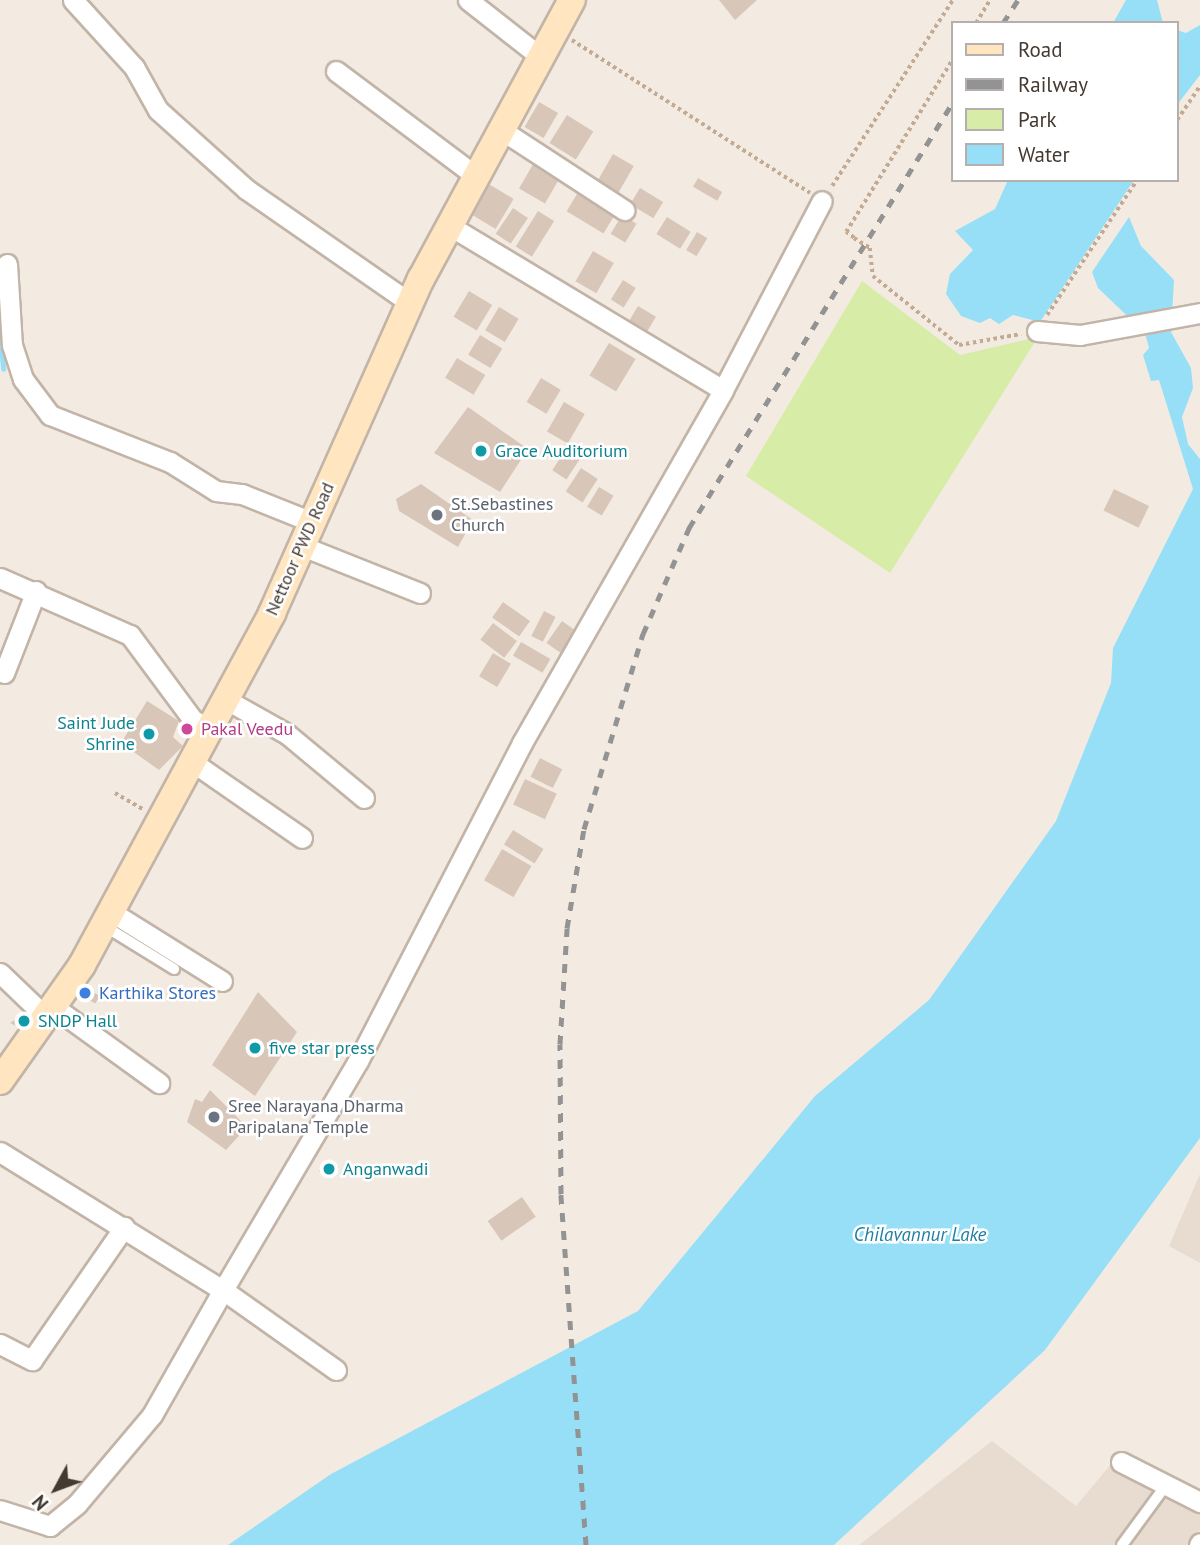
<!DOCTYPE html>
<style>
body{margin:0}
#map{position:relative;width:1200px;height:1545px;overflow:hidden;background:#f3ebe2;font-family:"PT Sans",sans-serif}
div>[style]{position:absolute}
[style*='--x']{left:calc(var(--x)*1px);top:calc(var(--y)*1px);width:calc(var(--w)*1px);rotate:calc(var(--a)*1deg)}
.residential>*{inset:0;background:#e7dccf}
.green>*{inset:0;background:#d7eca6}
.water>*{inset:0;background:#97dff7}
.stream>*{height:5px;margin:-2.5px;padding:0 2.5px;transform-origin:2.5px;border-radius:2.5px;background:#97dff7}
.building>*{inset:0;background:#d8c7b9;transform-origin:0 0}
.path>*{height:3.5px;margin-top:-1.75px;transform-origin:0;background:repeating-linear-gradient(90deg,#c2aa93 0 3.5px,transparent 0 7px)}
.roads{filter:drop-shadow(2px 0 #c2b4a7) drop-shadow(-2px 0 #c2b4a7) drop-shadow(0 2px #c2b4a7) drop-shadow(0 -2px #c2b4a7)}
.lane>*{height:10px;margin:-5px;padding:0 5px;transform-origin:5px;border-radius:5px;background:#fff}
.street>*{height:19px;margin:-9.5px;padding:0 9.5px;transform-origin:9.5px;border-radius:9.5px;background:#fff}
.secondary>*{height:26px;margin:-13px;padding:0 13px;transform-origin:13px;border-radius:13px;background:#ffe6c0}
.rail>*{height:5px;margin-top:-2.5px;transform-origin:0;background:repeating-linear-gradient(90deg,#939393 0 9px,transparent 0 18px)}
.path-bridge>*{height:3.5px;margin-top:-1.75px;transform-origin:0;background:repeating-linear-gradient(90deg,#c2aa93 0 3.5px,transparent 0 7px)}
.dots>*{width:19px;height:19px;translate:-50% -50%;box-sizing:border-box;border:4px solid #fff;border-radius:50%}
span{translate:-50% -50%;white-space:nowrap;text-align:center;line-height:1.15;-webkit-text-stroke:5px #fff;paint-order:stroke}
.culture-label{font-size:18px;color:#0d838f}
.left{translate:0 -50%;text-align:left}
.right{translate:-100% -50%;text-align:right}
.worship-label{font-size:18px;color:#5b616d}
.street-label{font-size:18px;color:#453a32}
.hotel-label{font-size:18px;color:#b23c85}
.shop-label{font-size:18px;color:#366cbe}
.water-label{font-size:19px;color:#1f7ea1;font-style:italic}
.legend{position:absolute;left:951px;top:21px;width:228px;height:161px;box-sizing:border-box;background:#fff;border:2px solid #b5b0ad;margin:0;padding:9px 12px;list-style:none;font-size:21px;color:#453a32}
.legend li{display:flex;align-items:center;gap:14px;height:35px}
.legend b{width:35px;border:2px solid #b5b0ad}
.north{position:absolute;left:21px;top:1454px;width:70px;height:70px;-webkit-text-stroke:5px #fff;paint-order:stroke;rotate:229deg;font-size:19px;font-weight:700;line-height:28px;text-align:center;color:#453a32}
.north::after{content:'';display:block;margin:auto;width:24px;height:32px;background:#453a32;clip-path:polygon(50% 0,100% 100%,50% 72%,0 100%)}
</style>
<div id="map">
<div class="residential">
<i style="clip-path:polygon(1200px 1174px,1200px 1263px,1169px 1246px)"></i>
<i style="clip-path:polygon(992px 1441px,1076px 1506px,1111px 1464px,1200px 1509px,1200px 1530px,1187px 1545px,859px 1545px)"></i>
</div>
<div class="green">
<i style="clip-path:polygon(862px 281px,960px 355px,1038px 337px,890px 573px,746px 476px)"></i>
</div>
<div class="water">
<i style="clip-path:polygon(1126px 0,1157px 0,1163px 23px,1113px 23px)"></i>
<i style="clip-path:polygon(1200px 25px,1200px 75px,1177px 105px,1177px 30px,1186px 33px)"></i>
<i style="clip-path:polygon(1008px 180px,1134px 180px,1040px 322px,1013px 315px,999px 324px,990px 318px,980px 323px,961px 316px,946px 294px,950px 274px,973px 250px,955px 231px,995px 209px)"></i>
<i style="clip-path:polygon(1129px 217px,1141px 246px,1174px 280px,1171px 332px,1191px 368px,1193px 388px,1182px 417px,1188px 444px,1200px 459px,1200px 1138px,1045px 1350px,834px 1545px,228px 1545px,331px 1474px,638px 1311px,815px 1096px,929px 1000px,1056px 821px,1111px 683px,1113px 648px,1193px 489px,1159px 380px,1151px 381px,1143px 355px,1149px 348px,1145px 333px,1098px 288px,1092px 272px)"></i>
</div>
<div class="stream">
<i style="--x:0;--y:338;--w:31;--a:84"></i>
</div>
<div class="building">
<i style="clip-path:polygon(719px 0,757px 0,735px 20px)"></i>
<i style="left:539px;top:102px;width:22px;height:29px;rotate:30deg"></i>
<i style="left:567px;top:115px;width:31px;height:33px;rotate:32deg"></i>
<i style="left:613px;top:154px;width:24px;height:36px;rotate:30deg"></i>
<i style="left:536px;top:159px;width:30px;height:34px;rotate:30deg"></i>
<i style="left:698px;top:178px;width:28px;height:10px;rotate:30deg"></i>
<i style="left:487px;top:183px;width:31px;height:35px;rotate:31deg"></i>
<i style="left:640px;top:188px;width:27px;height:19px;rotate:31deg"></i>
<i style="left:580px;top:189px;width:43px;height:26px;rotate:31deg"></i>
<i style="left:513px;top:208px;width:18px;height:31px;rotate:34deg"></i>
<i style="left:538px;top:211px;width:19px;height:42px;rotate:32deg"></i>
<i style="left:622px;top:215px;width:17px;height:22px;rotate:31deg"></i>
<i style="left:667px;top:217px;width:28px;height:20px;rotate:32deg"></i>
<i style="left:697px;top:232px;width:12px;height:21px;rotate:31deg"></i>
<i style="left:593px;top:251px;width:24px;height:35px;rotate:30deg"></i>
<i style="left:623px;top:280px;width:15px;height:23px;rotate:32deg"></i>
<i style="left:469px;top:291px;width:27px;height:30px;rotate:31deg"></i>
<i style="left:638px;top:306px;width:21px;height:20px;rotate:31deg"></i>
<i style="left:499px;top:307px;width:23px;height:27px;rotate:31deg"></i>
<i style="left:480px;top:335px;width:26px;height:23px;rotate:31deg"></i>
<i style="left:609px;top:343px;width:31px;height:38px;rotate:31deg"></i>
<i style="left:457px;top:358px;width:33px;height:23px;rotate:31deg"></i>
<i style="left:541px;top:378px;width:23px;height:28px;rotate:31deg"></i>
<i style="left:564px;top:402px;width:24px;height:34px;rotate:30deg"></i>
<i style="clip-path:polygon(468px 407px,528px 449px,500px 492px,434px 453px)"></i>
<i style="left:568px;top:446px;width:17px;height:29px;rotate:33deg"></i>
<i style="left:581px;top:468px;width:20px;height:28px;rotate:33deg"></i>
<i style="clip-path:polygon(421px 484px,473px 520px,458px 547px,399px 511px,396px 499px)"></i>
<i style="left:599px;top:487px;width:17px;height:23px;rotate:31deg"></i>
<i style="left:1114px;top:489px;width:39px;height:24px;rotate:26deg"></i>
<i style="left:503px;top:602px;width:33px;height:19px;rotate:35deg"></i>
<i style="left:544px;top:611px;width:13px;height:28px;rotate:27deg"></i>
<i style="left:562px;top:621px;width:19px;height:27px;rotate:35deg"></i>
<i style="left:493px;top:623px;width:30px;height:21px;rotate:37deg"></i>
<i style="left:521px;top:642px;width:34px;height:16px;rotate:30deg"></i>
<i style="left:493px;top:653px;width:21px;height:27px;rotate:31deg"></i>
<i style="clip-path:polygon(147px 701px,179px 721px,173px 737px,183px 746px,159px 770px,121px 743px)"></i>
<i style="clip-path:polygon(183px 718px,195px 730px,189px 740px,178px 729px)"></i>
<i style="left:540px;top:758px;width:25px;height:21px;rotate:27deg"></i>
<i style="left:525px;top:779px;width:35px;height:28px;rotate:25deg"></i>
<i style="left:513px;top:830px;width:36px;height:17px;rotate:32deg"></i>
<i style="left:502px;top:849px;width:34px;height:36px;rotate:30deg"></i>
<i style="left:84px;top:987px;width:18px;height:9px;rotate:29deg"></i>
<i style="clip-path:polygon(258px 992px,297px 1032px,255px 1096px,212px 1065px)"></i>
<i style="clip-path:polygon(30px 1010px,38px 1017px,26px 1031px,10px 1023px)"></i>
<i style="clip-path:polygon(210px 1090px,247px 1127px,226px 1150px,187px 1122px,195px 1099px,202px 1102px)"></i>
<i style="clip-path:polygon(326px 1162px,339px 1167px,329px 1179px,319px 1171px)"></i>
<i style="left:522px;top:1197px;width:24px;height:42px;rotate:55deg"></i>
</div>
<div class="path">
<i style="--x:976;--y:23;--w:27;--a:-59"></i>
<i style="--x:572;--y:40;--w:283;--a:32.7"></i>
<i style="--x:1177;--y:120;--w:41;--a:-55.9"></i>
<i style="--x:832;--y:186;--w:222;--a:-57"></i>
<i style="--x:854;--y:238;--w:10;--a:-143"></i>
<i style="--x:846;--y:232;--w:203;--a:-58.3"></i>
<i style="--x:870;--y:248;--w:28;--a:84"></i>
<i style="--x:873;--y:276;--w:110;--a:38.7"></i>
<i style="--x:959;--y:345;--w:63;--a:-10.1"></i>
<i style="--x:1047;--y:315;--w:162;--a:-56.3"></i>
<i style="--x:115;--y:793;--w:32;--a:30"></i>
</div>
<div class="roads">
<div class="lane">
<i style="--x:106;--y:927;--w:80;--a:31.7"></i>
<i style="--x:1122;--y:1545;--w:74;--a:-53.7"></i>
</div>
<div class="street">
<i style="--x:73;--y:0;--w:91;--a:47.7"></i>
<i style="--x:134;--y:67;--w:49;--a:60.8"></i>
<i style="--x:158;--y:110;--w:118;--a:41.9"></i>
<i style="--x:246;--y:189;--w:200;--a:34.8"></i>
<i style="--x:468;--y:0;--w:94;--a:38.1"></i>
<i style="--x:336;--y:71;--w:176;--a:36.9"></i>
<i style="--x:503;--y:131;--w:145;--a:33.1"></i>
<i style="--x:450;--y:226;--w:318;--a:31"></i>
<i style="--x:7;--y:264;--w:81;--a:86.5"></i>
<i style="--x:12;--y:345;--w:36;--a:72"></i>
<i style="--x:23;--y:379;--w:45;--a:53.1"></i>
<i style="--x:50;--y:415;--w:129;--a:21.4"></i>
<i style="--x:170;--y:462;--w:54;--a:32.2"></i>
<i style="--x:216;--y:491;--w:26;--a:7"></i>
<i style="--x:242;--y:494;--w:75;--a:21.8"></i>
<i style="--x:1037;--y:331;--w:43;--a:5.3"></i>
<i style="--x:1080;--y:335;--w:122;--a:-10.4"></i>
<i style="--x:302;--y:546;--w:127;--a:21.7"></i>
<i style="--x:0;--y:578;--w:142;--a:23.7"></i>
<i style="--x:130;--y:635;--w:106;--a:53.5"></i>
<i style="--x:193;--y:720;--w:18;--a:27"></i>
<i style="--x:4;--y:673;--w:88;--a:-68.7"></i>
<i style="--x:225;--y:699;--w:71;--a:29.4"></i>
<i style="--x:287;--y:734;--w:100;--a:39.7"></i>
<i style="--x:191;--y:761;--w:135;--a:34.7"></i>
<i style="--x:110;--y:911;--w:132;--a:32"></i>
<i style="--x:0;--y:973;--w:65;--a:43.8"></i>
<i style="--x:54;--y:1007;--w:130;--a:35.9"></i>
<i style="--x:0;--y:1152;--w:262;--a:31.8"></i>
<i style="--x:223;--y:1290;--w:144;--a:119.6"></i>
<i style="--x:152;--y:1415;--w:116;--a:130.1"></i>
<i style="--x:77;--y:1504;--w:35;--a:141"></i>
<i style="--x:50;--y:1526;--w:52;--a:-162.3"></i>
<i style="--x:0;--y:1344;--w:36;--a:27"></i>
<i style="--x:32;--y:1360;--w:162;--a:-55.3"></i>
<i style="--x:336;--y:1370;--w:138;--a:-144.7"></i>
<i style="--x:223;--y:1290;--w:266;--a:-59.5"></i>
<i style="--x:358;--y:1061;--w:358;--a:-62.7"></i>
<i style="--x:522;--y:743;--w:406;--a:-60.3"></i>
<i style="--x:723;--y:390;--w:213;--a:-62.4"></i>
<i style="--x:1121;--y:1462;--w:89;--a:26.9"></i>
<i style="--x:1199;--y:1545;--w:2;--a:-63"></i>
</div>
<div class="secondary">
<i style="--x:0;--y:1081;--w:142;--a:-54.7"></i>
<i style="--x:82;--y:965;--w:400;--a:-61.6"></i>
<i style="--x:272;--y:613;--w:366;--a:-66"></i>
<i style="--x:421;--y:279;--w:317;--a:-61.6"></i>
</div>
</div>
<div class="rail">
<i style="--x:1003;--y:23;--w:27;--a:-57"></i>
<i style="--x:586;--y:1545;--w:352;--a:-94.1"></i>
<i style="--x:561;--y:1194;--w:150;--a:-90.4"></i>
<i style="--x:560;--y:1044;--w:116;--a:-86.5"></i>
<i style="--x:567;--y:928;--w:100;--a:-80.3"></i>
<i style="--x:584;--y:829;--w:204;--a:-73.2"></i>
<i style="--x:643;--y:634;--w:116;--a:-66.5"></i>
<i style="--x:689;--y:528;--w:501;--a:-58.21"></i>
</div>
<div class="path-bridge">
<i style="--x:854;--y:238;--w:19;--a:32"></i>
</div>
<div class="dots">
<i style="left:481px;top:451px;background:#0f9aa8"></i>
<i style="left:437px;top:515px;background:#6b7280"></i>
<i style="left:187px;top:729px;background:#d1479c"></i>
<i style="left:149px;top:734px;background:#0f9aa8"></i>
<i style="left:85px;top:993px;background:#3f7fe0"></i>
<i style="left:24px;top:1021px;background:#0f9aa8"></i>
<i style="left:255px;top:1048px;background:#0f9aa8"></i>
<i style="left:214px;top:1117px;background:#6b7280"></i>
<i style="left:329px;top:1169px;background:#0f9aa8"></i>
</div>
<div class="culture-label">
<span class="left" style="left:495px;top:451px">Grace Auditorium</span>
<span class="right" style="left:135px;top:734px">Saint Jude<br>Shrine</span>
<span class="left" style="left:38px;top:1021px">SNDP Hall</span>
<span class="left" style="left:269px;top:1048px">five star press</span>
<span class="left" style="left:343px;top:1169px">Anganwadi</span>
</div>
<div class="worship-label">
<span class="left" style="left:451px;top:515px">St.Sebastines<br>Church</span>
<span class="left" style="left:228px;top:1117px">Sree Narayana Dharma<br>Paripalana Temple</span>
</div>
<div class="street-label">
<span style="left:300px;top:549px;rotate:-66deg">Nettoor PWD Road</span>
</div>
<div class="hotel-label">
<span class="left" style="left:201px;top:729px">Pakal Veedu</span>
</div>
<div class="shop-label">
<span class="left" style="left:99px;top:993px">Karthika Stores</span>
</div>
<div class="water-label">
<span style="left:920px;top:1235px">Chilavannur Lake</span>
</div>
<ul class="legend">
<li><b style="height:9px;background:#ffe6c0"></b>Road</li>
<li><b style="height:9px;background:#939393"></b>Railway</li>
<li><b style="height:19px;background:#d7eca6"></b>Park</li>
<li><b style="height:19px;background:#97dff7"></b>Water</li>
</ul>
<div class="north">N</div>
</div>
